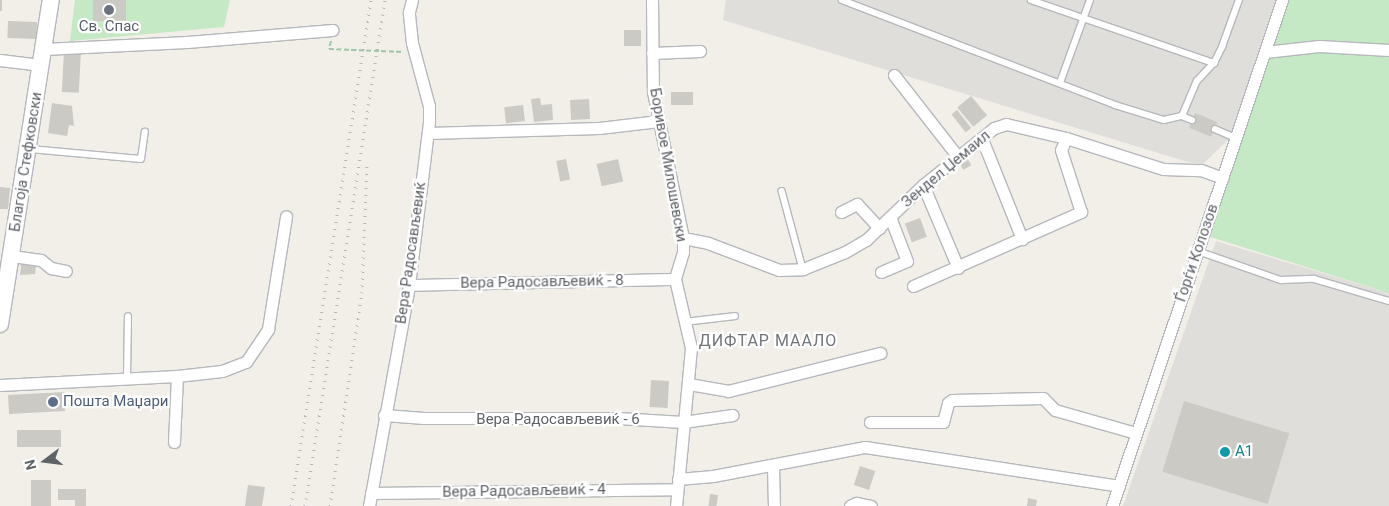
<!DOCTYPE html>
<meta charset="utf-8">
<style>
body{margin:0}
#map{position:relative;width:1389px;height:506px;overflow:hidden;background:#f1efe8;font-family:Roboto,sans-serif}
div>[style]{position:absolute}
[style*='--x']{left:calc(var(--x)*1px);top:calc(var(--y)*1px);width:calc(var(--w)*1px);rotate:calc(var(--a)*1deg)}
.industrial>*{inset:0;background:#e0deda}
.green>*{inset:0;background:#c5e8c5}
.building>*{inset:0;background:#cccac5;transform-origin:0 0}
.path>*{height:2px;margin-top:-1px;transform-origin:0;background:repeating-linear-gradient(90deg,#9cc7a9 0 5px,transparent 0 7.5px)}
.roads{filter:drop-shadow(1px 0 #b5b8bc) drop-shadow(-1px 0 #b5b8bc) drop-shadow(0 1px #b5b8bc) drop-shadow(0 -1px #b5b8bc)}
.service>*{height:5.5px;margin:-2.75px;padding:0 2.75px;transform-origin:2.75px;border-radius:2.75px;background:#fff}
.minor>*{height:11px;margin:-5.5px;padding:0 5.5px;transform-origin:5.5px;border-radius:5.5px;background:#fff}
.secondary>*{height:16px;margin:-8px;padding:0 8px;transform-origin:8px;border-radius:8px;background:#fff}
.rail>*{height:3px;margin-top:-1.5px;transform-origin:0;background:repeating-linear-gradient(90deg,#b6b7b8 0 1px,transparent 0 7px)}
.dots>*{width:14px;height:14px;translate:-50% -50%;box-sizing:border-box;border:2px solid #fff;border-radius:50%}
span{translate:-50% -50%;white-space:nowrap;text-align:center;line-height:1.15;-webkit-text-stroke:4.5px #fff;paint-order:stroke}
.worship-label{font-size:15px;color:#5b616d}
.street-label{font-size:15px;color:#5f6368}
.service-label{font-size:15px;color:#4e5e75}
.left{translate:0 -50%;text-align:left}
.culture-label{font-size:15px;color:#0d838f}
.neighbourhood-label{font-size:16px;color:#70757a;letter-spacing:1px}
.north{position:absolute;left:20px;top:436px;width:50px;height:50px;-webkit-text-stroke:4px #fff;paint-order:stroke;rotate:255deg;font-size:14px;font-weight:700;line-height:20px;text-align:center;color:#5f6368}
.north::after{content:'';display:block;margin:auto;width:18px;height:22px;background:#5f6368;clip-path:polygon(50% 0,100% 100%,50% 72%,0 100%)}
</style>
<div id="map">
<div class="industrial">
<i style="clip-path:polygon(726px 0,1281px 0,1238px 130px,1201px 166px,723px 20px)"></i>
<i style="clip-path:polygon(1216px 241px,1389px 293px,1389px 506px,1123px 506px)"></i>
</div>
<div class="green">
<i style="clip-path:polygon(75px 0,230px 0,224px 27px,70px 41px)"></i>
<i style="clip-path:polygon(1281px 0,1389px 0,1389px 293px,1204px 235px)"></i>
</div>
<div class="building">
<i style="left:0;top:0;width:2px;height:11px"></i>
<i style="left:93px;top:0;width:33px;height:21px"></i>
<i style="left:8px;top:21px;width:29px;height:17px;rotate:2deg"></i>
<i style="left:624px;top:30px;width:17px;height:16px"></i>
<i style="left:64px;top:50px;width:17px;height:42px;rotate:3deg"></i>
<i style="left:671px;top:92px;width:22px;height:13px"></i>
<i style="left:971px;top:96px;width:25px;height:18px;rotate:50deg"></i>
<i style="clip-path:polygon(540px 98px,541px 105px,552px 104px,553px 120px,534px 122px,531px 99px)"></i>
<i style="left:589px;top:99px;width:20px;height:19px;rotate:87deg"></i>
<i style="clip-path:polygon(52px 103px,72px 106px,74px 126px,69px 125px,67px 136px,48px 133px)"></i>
<i style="left:523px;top:105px;width:16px;height:19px;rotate:83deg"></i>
<i style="left:957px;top:110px;width:23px;height:7px;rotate:52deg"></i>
<i style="left:1195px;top:113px;width:24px;height:16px;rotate:22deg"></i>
<i style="left:965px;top:154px;width:13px;height:9px;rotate:61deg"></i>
<i style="left:566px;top:159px;width:21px;height:10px;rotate:79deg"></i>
<i style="left:618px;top:159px;width:23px;height:22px;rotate:77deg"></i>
<i style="clip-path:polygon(0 187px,10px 188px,8px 209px,0 209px)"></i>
<i style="left:920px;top:218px;width:20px;height:16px;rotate:70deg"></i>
<i style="clip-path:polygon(22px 260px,36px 266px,35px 274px,20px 275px)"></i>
<i style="left:651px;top:380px;width:18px;height:27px;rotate:3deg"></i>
<i style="left:64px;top:392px;width:19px;height:56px;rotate:87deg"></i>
<i style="left:1184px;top:401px;width:110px;height:74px;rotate:17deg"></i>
<i style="left:17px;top:430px;width:44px;height:17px"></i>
<i style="left:860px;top:466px;width:16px;height:20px;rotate:18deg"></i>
<i style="left:51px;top:480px;width:26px;height:20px;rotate:90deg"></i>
<i style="clip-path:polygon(248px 485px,265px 487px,262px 506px,245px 506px)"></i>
<i style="clip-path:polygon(58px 489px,86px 489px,86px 506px,75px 506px,75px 500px,58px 500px)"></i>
<i style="left:710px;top:494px;width:8px;height:12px;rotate:7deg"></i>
<i style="clip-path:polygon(1028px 498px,1037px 500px,1036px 506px,1027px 506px)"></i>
</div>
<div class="path">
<i style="--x:331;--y:41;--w:8;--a:104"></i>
<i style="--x:329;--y:49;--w:75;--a:2.3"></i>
</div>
<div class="roads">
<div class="service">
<i style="--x:842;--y:0;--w:292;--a:21"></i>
<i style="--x:1115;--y:105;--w:51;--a:17"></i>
<i style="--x:1164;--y:120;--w:18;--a:-13"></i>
<i style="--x:1182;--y:116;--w:11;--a:22"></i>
<i style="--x:1031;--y:0;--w:194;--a:19"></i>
<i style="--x:1060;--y:83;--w:88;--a:-70.1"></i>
<i style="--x:1182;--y:116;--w:38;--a:-67"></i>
<i style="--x:1197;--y:81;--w:25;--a:-47"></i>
<i style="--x:1214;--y:63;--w:18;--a:-63"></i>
<i style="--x:1222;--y:47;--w:50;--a:-70.1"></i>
<i style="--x:1215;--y:129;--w:23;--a:23"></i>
<i style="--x:30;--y:149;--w:111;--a:5.1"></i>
<i style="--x:141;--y:159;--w:27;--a:-82"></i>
<i style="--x:782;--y:191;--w:81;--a:74.9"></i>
<i style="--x:1198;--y:251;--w:88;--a:19.3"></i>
<i style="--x:1281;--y:280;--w:33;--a:-2"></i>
<i style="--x:1314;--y:279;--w:78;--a:16.3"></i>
<i style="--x:685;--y:322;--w:50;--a:-6.8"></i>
<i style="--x:127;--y:378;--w:61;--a:-89.1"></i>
</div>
<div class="minor">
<i style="--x:652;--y:0;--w:92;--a:89.4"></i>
<i style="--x:653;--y:92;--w:149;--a:78.4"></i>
<i style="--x:683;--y:238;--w:14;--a:90"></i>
<i style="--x:683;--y:252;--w:28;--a:107"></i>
<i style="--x:675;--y:279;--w:71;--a:76.9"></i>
<i style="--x:691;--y:348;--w:159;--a:95.4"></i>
<i style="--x:44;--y:49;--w:143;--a:-2.8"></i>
<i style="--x:187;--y:42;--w:146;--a:-4.7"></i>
<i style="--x:1265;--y:52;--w:54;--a:-6.3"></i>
<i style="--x:1319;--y:46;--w:70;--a:3.3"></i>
<i style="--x:652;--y:53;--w:48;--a:-2.4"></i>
<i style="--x:0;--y:60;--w:41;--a:7"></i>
<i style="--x:894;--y:75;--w:104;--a:52"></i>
<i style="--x:428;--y:133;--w:171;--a:-1.7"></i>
<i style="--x:599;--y:128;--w:60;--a:-6.7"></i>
<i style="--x:982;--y:139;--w:108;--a:68.2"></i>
<i style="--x:923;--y:185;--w:90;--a:67.1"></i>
<i style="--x:841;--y:212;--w:18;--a:-27"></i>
<i style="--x:857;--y:204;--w:33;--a:47"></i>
<i style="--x:683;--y:238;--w:25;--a:11"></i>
<i style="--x:708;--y:243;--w:76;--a:20.8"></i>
<i style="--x:779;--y:270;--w:24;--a:-2"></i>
<i style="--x:803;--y:269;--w:45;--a:-22"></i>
<i style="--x:845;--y:252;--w:24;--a:-30"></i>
<i style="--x:866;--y:240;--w:79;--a:-44"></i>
<i style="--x:923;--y:185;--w:91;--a:-38.8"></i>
<i style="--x:994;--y:128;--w:13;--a:-18"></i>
<i style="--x:1006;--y:124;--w:62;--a:13.1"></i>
<i style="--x:1066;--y:138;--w:102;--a:17.7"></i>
<i style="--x:1163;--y:169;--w:38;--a:2"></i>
<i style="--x:1201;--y:170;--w:23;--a:20"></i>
<i style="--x:12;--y:256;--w:29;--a:8"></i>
<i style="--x:41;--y:260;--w:13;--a:39"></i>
<i style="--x:51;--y:268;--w:15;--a:11"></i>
<i style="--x:881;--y:272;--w:28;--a:-23"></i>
<i style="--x:907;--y:261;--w:47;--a:-111.1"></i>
<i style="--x:409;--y:285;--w:266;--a:-1.3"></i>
<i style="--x:913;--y:286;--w:184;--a:-23.8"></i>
<i style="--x:1081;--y:212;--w:65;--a:-107.9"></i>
<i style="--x:1061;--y:150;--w:13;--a:-67"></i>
<i style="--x:689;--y:384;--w:40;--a:10"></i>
<i style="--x:728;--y:391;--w:157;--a:-14"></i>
<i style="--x:0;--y:385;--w:177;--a:-2.9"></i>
<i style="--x:177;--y:376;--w:45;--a:-6.3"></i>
<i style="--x:222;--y:371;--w:26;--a:-21"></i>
<i style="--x:246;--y:362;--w:40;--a:-56"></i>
<i style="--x:268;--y:329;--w:114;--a:-80.9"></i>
<i style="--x:384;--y:415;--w:40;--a:4.3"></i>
<i style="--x:424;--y:418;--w:194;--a:0"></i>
<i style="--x:618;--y:418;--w:65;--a:3.5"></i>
<i style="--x:683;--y:422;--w:50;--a:-8"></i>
<i style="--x:870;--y:422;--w:73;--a:0"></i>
<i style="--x:943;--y:422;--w:20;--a:-75"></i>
<i style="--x:948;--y:403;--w:5;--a:-37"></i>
<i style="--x:952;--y:400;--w:91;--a:-1.3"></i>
<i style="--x:1043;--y:398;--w:17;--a:45"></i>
<i style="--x:1055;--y:410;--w:84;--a:15.9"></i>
<i style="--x:174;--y:442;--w:66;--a:-87.4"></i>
<i style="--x:773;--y:466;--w:40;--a:88.6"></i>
<i style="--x:678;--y:479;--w:35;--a:-5"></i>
<i style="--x:713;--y:476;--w:155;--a:-10.8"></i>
<i style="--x:865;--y:447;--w:257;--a:8.7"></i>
<i style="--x:371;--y:493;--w:306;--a:-0.7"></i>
<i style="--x:369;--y:506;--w:225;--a:-79.7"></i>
<i style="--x:409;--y:285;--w:165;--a:-83"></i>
<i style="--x:429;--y:121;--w:15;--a:-90"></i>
<i style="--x:429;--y:106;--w:65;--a:-105.1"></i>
<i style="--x:412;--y:43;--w:31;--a:-96"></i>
<i style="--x:409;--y:12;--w:12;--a:-76"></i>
<i style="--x:850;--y:506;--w:7;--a:-27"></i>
<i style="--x:856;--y:503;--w:15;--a:11"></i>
<i style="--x:1112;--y:506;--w:534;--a:-71.43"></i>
</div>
<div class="secondary">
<i style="--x:0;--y:324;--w:328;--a:-81.1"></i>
</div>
</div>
<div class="rail">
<i style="--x:291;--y:506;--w:512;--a:-81.02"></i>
<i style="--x:305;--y:506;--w:512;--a:-81.02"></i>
<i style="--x:330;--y:506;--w:215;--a:-81.5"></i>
<i style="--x:362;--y:293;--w:132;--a:-87.8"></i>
</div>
<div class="dots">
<i style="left:109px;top:10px;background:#6b7280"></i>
<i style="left:53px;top:402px;background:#5c6f8a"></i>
<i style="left:1225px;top:452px;background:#0f9aa8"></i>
</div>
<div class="worship-label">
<span style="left:109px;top:27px">Св. Спас</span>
</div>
<div class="street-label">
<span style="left:26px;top:162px;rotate:-81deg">Благоја Стефковски</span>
<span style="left:668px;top:165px;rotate:80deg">Боривое Милошевски</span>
<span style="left:946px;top:169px;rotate:-40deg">Зендел Џемаил</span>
<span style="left:411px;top:253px;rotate:-82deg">Вера Радосављевиќ</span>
<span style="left:1197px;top:253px;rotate:-71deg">Ѓорѓи Колозов</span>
<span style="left:542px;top:282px;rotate:-1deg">Вера Радосављевиќ - 8</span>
<span style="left:558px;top:420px">Вера Радосављевиќ - 6</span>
<span style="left:524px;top:491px;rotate:-1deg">Вера Радосављевиќ - 4</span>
</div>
<div class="service-label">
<span class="left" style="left:63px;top:402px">Пошта Маџари</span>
</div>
<div class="culture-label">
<span class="left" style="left:1235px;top:452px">А1</span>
</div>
<div class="neighbourhood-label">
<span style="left:768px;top:341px">ДИФТАР МААЛО</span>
</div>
<div class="north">N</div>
</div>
